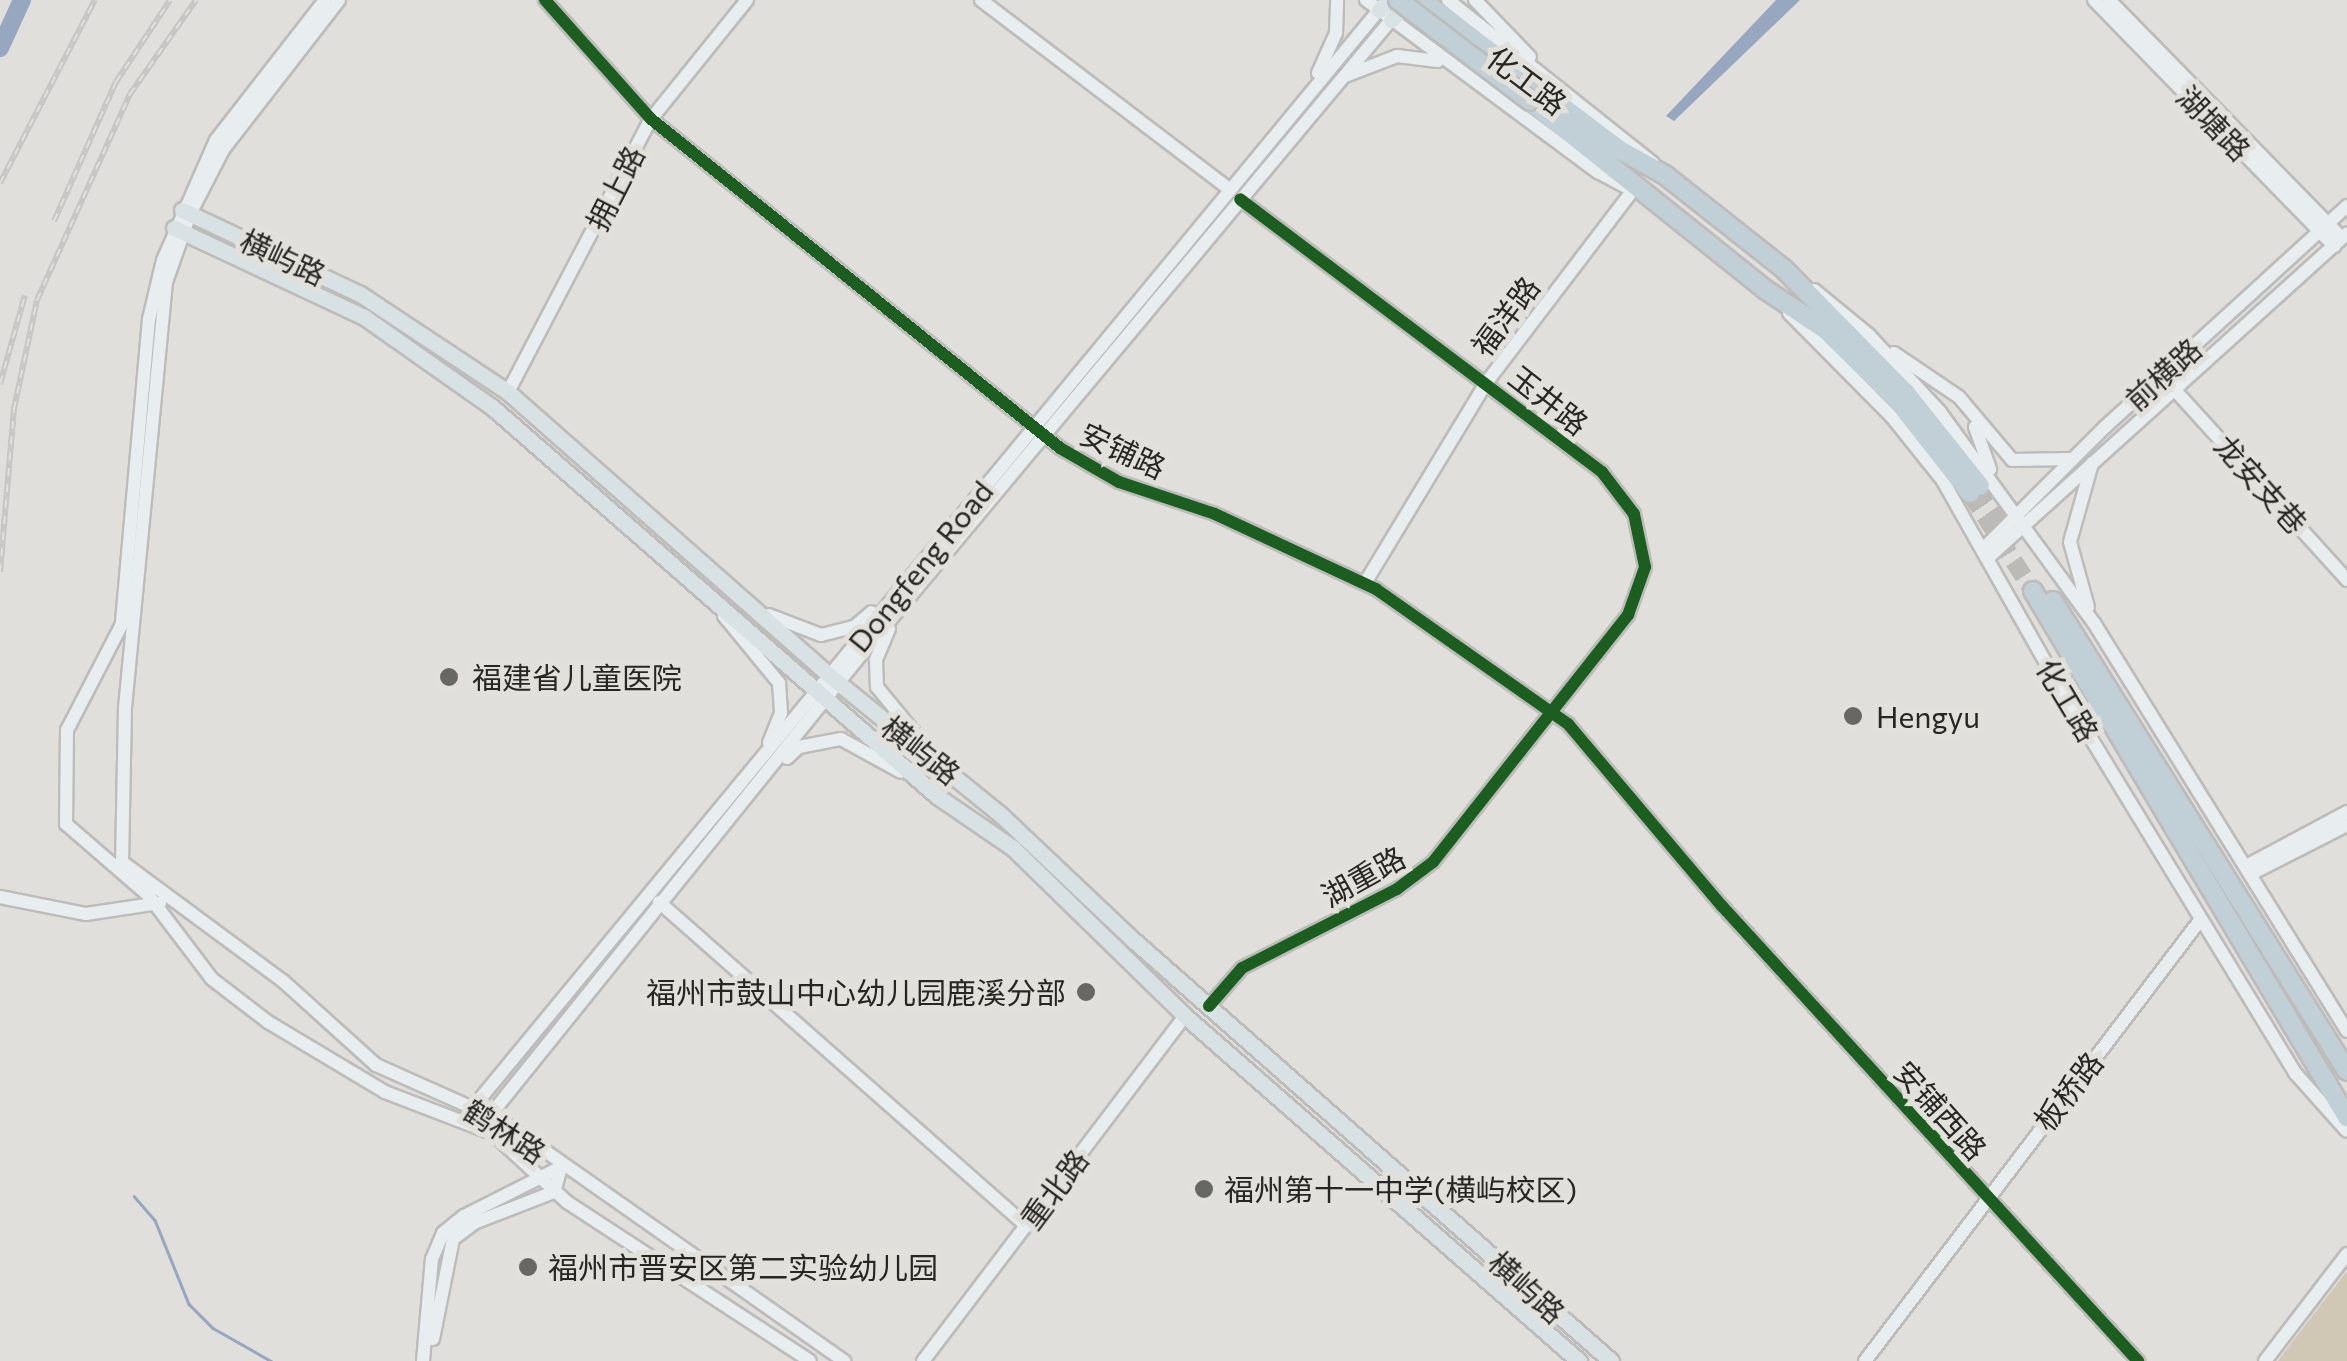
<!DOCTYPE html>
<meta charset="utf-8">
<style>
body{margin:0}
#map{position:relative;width:2347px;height:1361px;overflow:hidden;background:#e0dfdc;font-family:Commissioner,"Noto Sans SC",sans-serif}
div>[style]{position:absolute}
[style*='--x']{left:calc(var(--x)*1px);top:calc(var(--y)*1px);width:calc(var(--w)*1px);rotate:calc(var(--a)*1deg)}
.green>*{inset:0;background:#d0c7b4}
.water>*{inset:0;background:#96a7bf}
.stream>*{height:2.5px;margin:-1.25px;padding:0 1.25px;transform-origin:1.25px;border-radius:1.25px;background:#96a7bf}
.river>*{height:18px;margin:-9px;padding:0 9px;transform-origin:9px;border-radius:9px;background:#96a7bf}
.highway-tunnel>*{height:18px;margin-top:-9px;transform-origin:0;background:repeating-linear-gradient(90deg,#bbbab7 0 18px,transparent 0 27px)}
.roads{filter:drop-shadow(2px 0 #bdbcba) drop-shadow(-2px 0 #bdbcba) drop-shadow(0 2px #bdbcba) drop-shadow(0 -2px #bdbcba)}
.secondary>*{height:12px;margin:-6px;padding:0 6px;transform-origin:6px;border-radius:6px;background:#e8edf0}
.primary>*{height:15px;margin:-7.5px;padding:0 7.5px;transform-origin:7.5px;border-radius:7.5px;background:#d8e1e4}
.highway>*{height:18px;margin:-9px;padding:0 9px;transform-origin:9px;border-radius:9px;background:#c1cfd6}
.rail>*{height:6px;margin-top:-3px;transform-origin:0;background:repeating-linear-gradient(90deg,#e2e0da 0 8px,#c6c6c4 0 16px);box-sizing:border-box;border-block:2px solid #c6c6c4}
.bridges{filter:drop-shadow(2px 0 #bcbcba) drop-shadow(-2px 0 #bcbcba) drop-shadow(0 2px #bcbcba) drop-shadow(0 -2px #bcbcba)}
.highway-bridge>*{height:18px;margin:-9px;padding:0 9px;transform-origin:9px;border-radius:9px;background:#c1cfd6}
.cycleway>*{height:12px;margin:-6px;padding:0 6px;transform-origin:6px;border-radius:6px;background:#1b5e20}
.dots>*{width:28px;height:28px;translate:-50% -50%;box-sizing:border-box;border:5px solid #e2e0da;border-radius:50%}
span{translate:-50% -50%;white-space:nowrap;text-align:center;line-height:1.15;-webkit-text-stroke:10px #e2e0da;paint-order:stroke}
.street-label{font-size:30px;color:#262624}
.poi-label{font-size:30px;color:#262624}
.left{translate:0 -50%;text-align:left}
.right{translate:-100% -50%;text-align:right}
</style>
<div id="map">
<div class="green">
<i style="clip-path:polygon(2347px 1271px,2347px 1361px,2278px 1361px,2293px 1341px)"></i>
</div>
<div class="water">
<i style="clip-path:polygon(1776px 0,1800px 0,1674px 121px,1666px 116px)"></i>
</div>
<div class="stream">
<i style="--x:134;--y:1196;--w:32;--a:49"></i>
<i style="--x:155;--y:1220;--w:91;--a:68"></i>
<i style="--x:189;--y:1304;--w:34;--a:45"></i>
<i style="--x:213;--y:1328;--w:67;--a:29.6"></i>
</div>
<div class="river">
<i style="--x:0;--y:48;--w:53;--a:-65.4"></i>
</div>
<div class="highway-tunnel">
<i style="--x:1980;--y:486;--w:61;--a:57.1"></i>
<i style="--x:1970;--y:493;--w:117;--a:57.3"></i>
</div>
<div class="roads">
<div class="secondary">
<i style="--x:325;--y:0;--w:177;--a:127.9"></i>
<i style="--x:216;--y:140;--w:131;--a:113.8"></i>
<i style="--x:163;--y:260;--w:61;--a:103.3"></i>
<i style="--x:149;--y:319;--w:306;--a:95.1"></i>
<i style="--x:122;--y:624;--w:119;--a:117.4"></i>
<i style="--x:67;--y:730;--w:94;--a:90.6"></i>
<i style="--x:66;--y:824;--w:110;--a:40.9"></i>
<i style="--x:149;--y:896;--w:104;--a:52.8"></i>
<i style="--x:212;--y:979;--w:71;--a:37.5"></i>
<i style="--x:268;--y:1022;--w:136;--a:30.9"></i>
<i style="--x:385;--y:1092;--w:115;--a:21"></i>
<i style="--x:492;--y:1133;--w:102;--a:42.6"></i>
<i style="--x:567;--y:1202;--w:290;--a:33.2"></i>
<i style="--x:339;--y:0;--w:187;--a:127.8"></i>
<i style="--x:224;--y:148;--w:74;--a:117.3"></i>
<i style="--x:190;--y:214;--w:72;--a:109.4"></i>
<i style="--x:166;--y:282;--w:428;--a:95.5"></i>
<i style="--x:125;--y:708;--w:154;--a:91.1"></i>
<i style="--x:122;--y:862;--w:200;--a:36.5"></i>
<i style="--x:283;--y:981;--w:125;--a:42.1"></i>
<i style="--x:376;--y:1065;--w:140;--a:24"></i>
<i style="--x:504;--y:1122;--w:416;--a:35.1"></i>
<i style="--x:545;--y:0;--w:159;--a:48.3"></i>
<i style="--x:651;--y:119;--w:525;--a:38.81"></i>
<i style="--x:1060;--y:448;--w:68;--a:30"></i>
<i style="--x:1119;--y:482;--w:101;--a:18.4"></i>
<i style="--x:1215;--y:514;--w:178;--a:25"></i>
<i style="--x:1376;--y:589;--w:235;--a:35.1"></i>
<i style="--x:1568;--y:724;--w:238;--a:49.8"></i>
<i style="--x:1722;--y:906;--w:617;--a:47.56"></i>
<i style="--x:981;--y:0;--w:313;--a:37.3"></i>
<i style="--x:1366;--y:0;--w:289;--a:36.6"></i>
<i style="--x:1598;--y:172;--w:38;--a:28"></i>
<i style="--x:1448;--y:0;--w:262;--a:38.5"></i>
<i style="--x:1475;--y:0;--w:79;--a:46"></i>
<i style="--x:2094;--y:0;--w:344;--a:45.7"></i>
<i style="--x:2109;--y:0;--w:333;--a:45.6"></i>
<i style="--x:1318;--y:73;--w:44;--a:-65.8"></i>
<i style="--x:1336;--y:33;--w:33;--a:-88"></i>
<i style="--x:1348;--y:75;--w:53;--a:-21.2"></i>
<i style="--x:1397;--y:56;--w:41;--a:7"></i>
<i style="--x:1814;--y:290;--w:71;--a:39.3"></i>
<i style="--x:1869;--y:335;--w:105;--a:47.3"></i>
<i style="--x:1940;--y:412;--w:261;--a:53.9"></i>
<i style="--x:2094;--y:623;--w:480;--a:58.2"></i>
<i style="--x:1789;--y:313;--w:146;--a:45.3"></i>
<i style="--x:1892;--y:417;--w:82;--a:51.4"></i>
<i style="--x:1943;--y:481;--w:241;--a:60.5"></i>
<i style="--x:2062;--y:691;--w:449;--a:58.6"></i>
<i style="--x:2296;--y:1074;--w:76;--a:48.2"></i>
<i style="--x:1894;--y:353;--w:78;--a:34.1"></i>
<i style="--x:1959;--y:397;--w:82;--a:49.9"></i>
<i style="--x:2012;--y:460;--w:57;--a:-1"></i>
<i style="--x:2174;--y:389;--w:258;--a:47.8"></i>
<i style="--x:508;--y:392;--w:308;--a:-62.4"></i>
<i style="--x:651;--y:119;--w:153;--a:-51.1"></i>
<i style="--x:1975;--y:427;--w:45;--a:70.3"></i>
<i style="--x:1984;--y:548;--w:171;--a:-45"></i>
<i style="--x:2105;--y:427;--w:328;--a:-42.4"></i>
<i style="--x:1989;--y:557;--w:483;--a:-42.1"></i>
<i style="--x:1365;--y:583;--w:234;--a:-58.8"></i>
<i style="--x:1486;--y:383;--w:243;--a:-52.7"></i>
<i style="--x:2088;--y:607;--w:67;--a:-105.5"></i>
<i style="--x:2070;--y:542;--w:82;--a:-74.4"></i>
<i style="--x:769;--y:615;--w:56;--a:21"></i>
<i style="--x:821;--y:635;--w:34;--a:-14"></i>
<i style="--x:854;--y:627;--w:23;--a:-40"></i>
<i style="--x:724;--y:616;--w:87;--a:50.6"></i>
<i style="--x:779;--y:683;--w:30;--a:86"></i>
<i style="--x:781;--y:713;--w:32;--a:112"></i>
<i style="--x:889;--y:629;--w:34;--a:113"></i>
<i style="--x:876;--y:660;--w:27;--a:88"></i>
<i style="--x:877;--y:687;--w:79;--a:50.7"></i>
<i style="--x:787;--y:758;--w:16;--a:-43"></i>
<i style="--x:799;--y:747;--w:43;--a:-10.8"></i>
<i style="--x:841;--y:739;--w:68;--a:28.8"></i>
<i style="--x:2246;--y:866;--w:115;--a:-28.1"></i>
<i style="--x:2251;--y:874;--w:108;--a:-27"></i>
<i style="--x:0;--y:897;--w:88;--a:11.2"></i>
<i style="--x:86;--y:914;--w:75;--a:-8.5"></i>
<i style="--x:659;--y:902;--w:490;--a:41.4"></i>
<i style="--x:1209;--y:1006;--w:50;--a:-49"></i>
<i style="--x:1242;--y:968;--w:174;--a:-27"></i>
<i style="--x:1397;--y:889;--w:45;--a:-36.9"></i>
<i style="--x:1433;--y:862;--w:315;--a:-51.7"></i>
<i style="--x:1628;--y:615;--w:51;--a:-70.5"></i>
<i style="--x:1645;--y:567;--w:54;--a:-101.7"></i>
<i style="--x:1634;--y:514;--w:53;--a:-127.3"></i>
<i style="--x:1602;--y:472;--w:453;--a:-143"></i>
<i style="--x:470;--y:1111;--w:1428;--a:-50.46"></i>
<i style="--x:488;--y:1118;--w:585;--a:-51.17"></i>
<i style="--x:855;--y:662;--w:836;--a:-50.14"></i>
<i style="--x:433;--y:1339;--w:102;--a:-78.7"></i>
<i style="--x:453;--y:1239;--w:26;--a:-37"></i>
<i style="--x:474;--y:1223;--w:86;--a:-21.2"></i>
<i style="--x:554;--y:1192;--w:26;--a:-74"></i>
<i style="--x:423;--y:1361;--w:102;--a:-85"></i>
<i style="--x:432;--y:1259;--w:28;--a:-67"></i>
<i style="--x:443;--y:1233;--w:27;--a:-39"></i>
<i style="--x:464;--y:1216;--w:109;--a:-26.8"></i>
<i style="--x:923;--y:1361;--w:433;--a:-52.8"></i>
<i style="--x:1865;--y:1361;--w:555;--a:-52.76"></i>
<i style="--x:2265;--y:1361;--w:135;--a:-52.5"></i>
</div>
<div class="primary">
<i style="--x:1379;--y:10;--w:13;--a:-48"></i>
<i style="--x:1391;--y:20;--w:28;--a:-46"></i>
<i style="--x:182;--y:210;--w:197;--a:25.3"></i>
<i style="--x:360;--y:294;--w:178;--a:33.5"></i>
<i style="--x:508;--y:392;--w:429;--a:41.4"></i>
<i style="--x:830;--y:676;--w:219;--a:39.1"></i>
<i style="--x:1000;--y:814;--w:180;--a:43.4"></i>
<i style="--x:1131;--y:938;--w:640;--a:41.39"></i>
<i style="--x:174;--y:228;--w:210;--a:25.1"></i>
<i style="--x:364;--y:317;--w:156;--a:35.1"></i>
<i style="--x:492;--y:407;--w:591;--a:41.16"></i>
<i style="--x:937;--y:796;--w:92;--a:34.4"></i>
<i style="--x:1013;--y:848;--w:240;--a:44.3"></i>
<i style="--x:1185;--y:1016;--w:524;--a:41.21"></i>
</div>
<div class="highway">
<i style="--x:1422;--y:0;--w:246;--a:37.2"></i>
<i style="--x:1618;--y:149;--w:54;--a:29"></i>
<i style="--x:1665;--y:175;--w:152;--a:38.3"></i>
<i style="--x:1784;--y:269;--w:173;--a:45.5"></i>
<i style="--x:1905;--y:392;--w:120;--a:51.4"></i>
<i style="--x:1530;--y:101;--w:302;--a:38.7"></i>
<i style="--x:1766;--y:290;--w:72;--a:33.7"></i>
<i style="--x:1826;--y:330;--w:100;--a:44.6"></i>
<i style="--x:1897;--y:400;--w:118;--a:51.9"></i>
<i style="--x:2033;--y:591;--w:613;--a:59.16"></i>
<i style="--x:2053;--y:601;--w:554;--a:57.97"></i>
</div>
</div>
<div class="rail">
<i style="--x:0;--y:183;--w:206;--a:-62.6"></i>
<i style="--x:54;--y:221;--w:152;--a:-66"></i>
<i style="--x:116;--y:82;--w:98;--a:-56.6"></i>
<i style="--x:0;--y:384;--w:92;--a:-74.3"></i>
<i style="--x:0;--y:572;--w:164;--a:-85.1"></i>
<i style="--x:14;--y:409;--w:111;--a:-78.1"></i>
<i style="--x:37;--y:300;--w:226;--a:-65.7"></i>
<i style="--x:130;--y:94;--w:115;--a:-54.9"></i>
</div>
<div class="bridges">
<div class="highway-bridge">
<i style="--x:1398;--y:0;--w:166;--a:37.4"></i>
</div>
</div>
<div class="cycleway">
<i style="--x:545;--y:0;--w:159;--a:48.3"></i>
<i style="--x:651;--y:119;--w:525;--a:38.81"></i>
<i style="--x:1060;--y:448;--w:68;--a:30"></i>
<i style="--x:1119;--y:482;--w:101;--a:18.4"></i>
<i style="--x:1215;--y:514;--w:178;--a:25"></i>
<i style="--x:1376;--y:589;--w:235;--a:35.1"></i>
<i style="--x:1568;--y:724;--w:238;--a:49.8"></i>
<i style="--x:1722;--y:906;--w:617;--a:47.56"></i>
<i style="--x:1209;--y:1006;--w:50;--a:-49"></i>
<i style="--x:1242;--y:968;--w:174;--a:-27"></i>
<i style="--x:1397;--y:889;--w:45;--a:-36.9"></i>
<i style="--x:1433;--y:862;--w:315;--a:-51.7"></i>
<i style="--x:1628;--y:615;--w:51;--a:-70.5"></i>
<i style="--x:1645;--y:567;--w:54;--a:-101.7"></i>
<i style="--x:1634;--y:514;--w:53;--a:-127.3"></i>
<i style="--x:1602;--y:472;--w:453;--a:-143"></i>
</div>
<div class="dots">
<i style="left:449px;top:677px;background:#676764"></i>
<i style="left:1853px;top:716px;background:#676764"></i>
<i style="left:1086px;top:992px;background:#676764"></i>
<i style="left:1204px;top:1189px;background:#676764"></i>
<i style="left:528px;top:1267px;background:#676764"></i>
</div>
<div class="street-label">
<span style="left:1527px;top:80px;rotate:37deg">化工路</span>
<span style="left:2214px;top:123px;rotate:46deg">湖塘路</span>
<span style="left:615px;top:188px;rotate:-63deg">拥上路</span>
<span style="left:283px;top:257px;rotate:25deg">横屿路</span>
<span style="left:1505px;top:316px;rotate:-53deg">福洋路</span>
<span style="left:2163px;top:374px;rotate:-42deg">前横路</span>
<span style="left:1549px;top:400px;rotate:38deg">玉井路</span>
<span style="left:1123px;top:450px;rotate:25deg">安铺路</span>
<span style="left:2261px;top:484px;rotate:48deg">龙安支巷</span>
<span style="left:920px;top:566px;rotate:-51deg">Dongfeng Road</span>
<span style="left:2068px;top:700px;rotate:59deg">化工路</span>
<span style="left:921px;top:750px;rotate:38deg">横屿路</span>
<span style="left:1363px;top:876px;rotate:-29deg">湖重路</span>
<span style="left:2068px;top:1091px;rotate:-52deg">板桥路</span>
<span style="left:1941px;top:1110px;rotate:48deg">安铺西路</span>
<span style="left:505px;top:1131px;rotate:33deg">鹤林路</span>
<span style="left:1054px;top:1189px;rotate:-53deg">重北路</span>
<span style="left:1527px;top:1287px;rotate:42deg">横屿路</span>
</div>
<div class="poi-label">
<span class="left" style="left:472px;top:677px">福建省儿童医院</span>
<span class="left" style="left:1876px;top:716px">Hengyu</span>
<span class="right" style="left:1066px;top:992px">福州市鼓山中心幼儿园鹿溪分部</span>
<span class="left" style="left:1224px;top:1189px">福州第十一中学(横屿校区)</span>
<span class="left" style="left:548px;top:1267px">福州市晋安区第二实验幼儿园</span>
</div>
</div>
